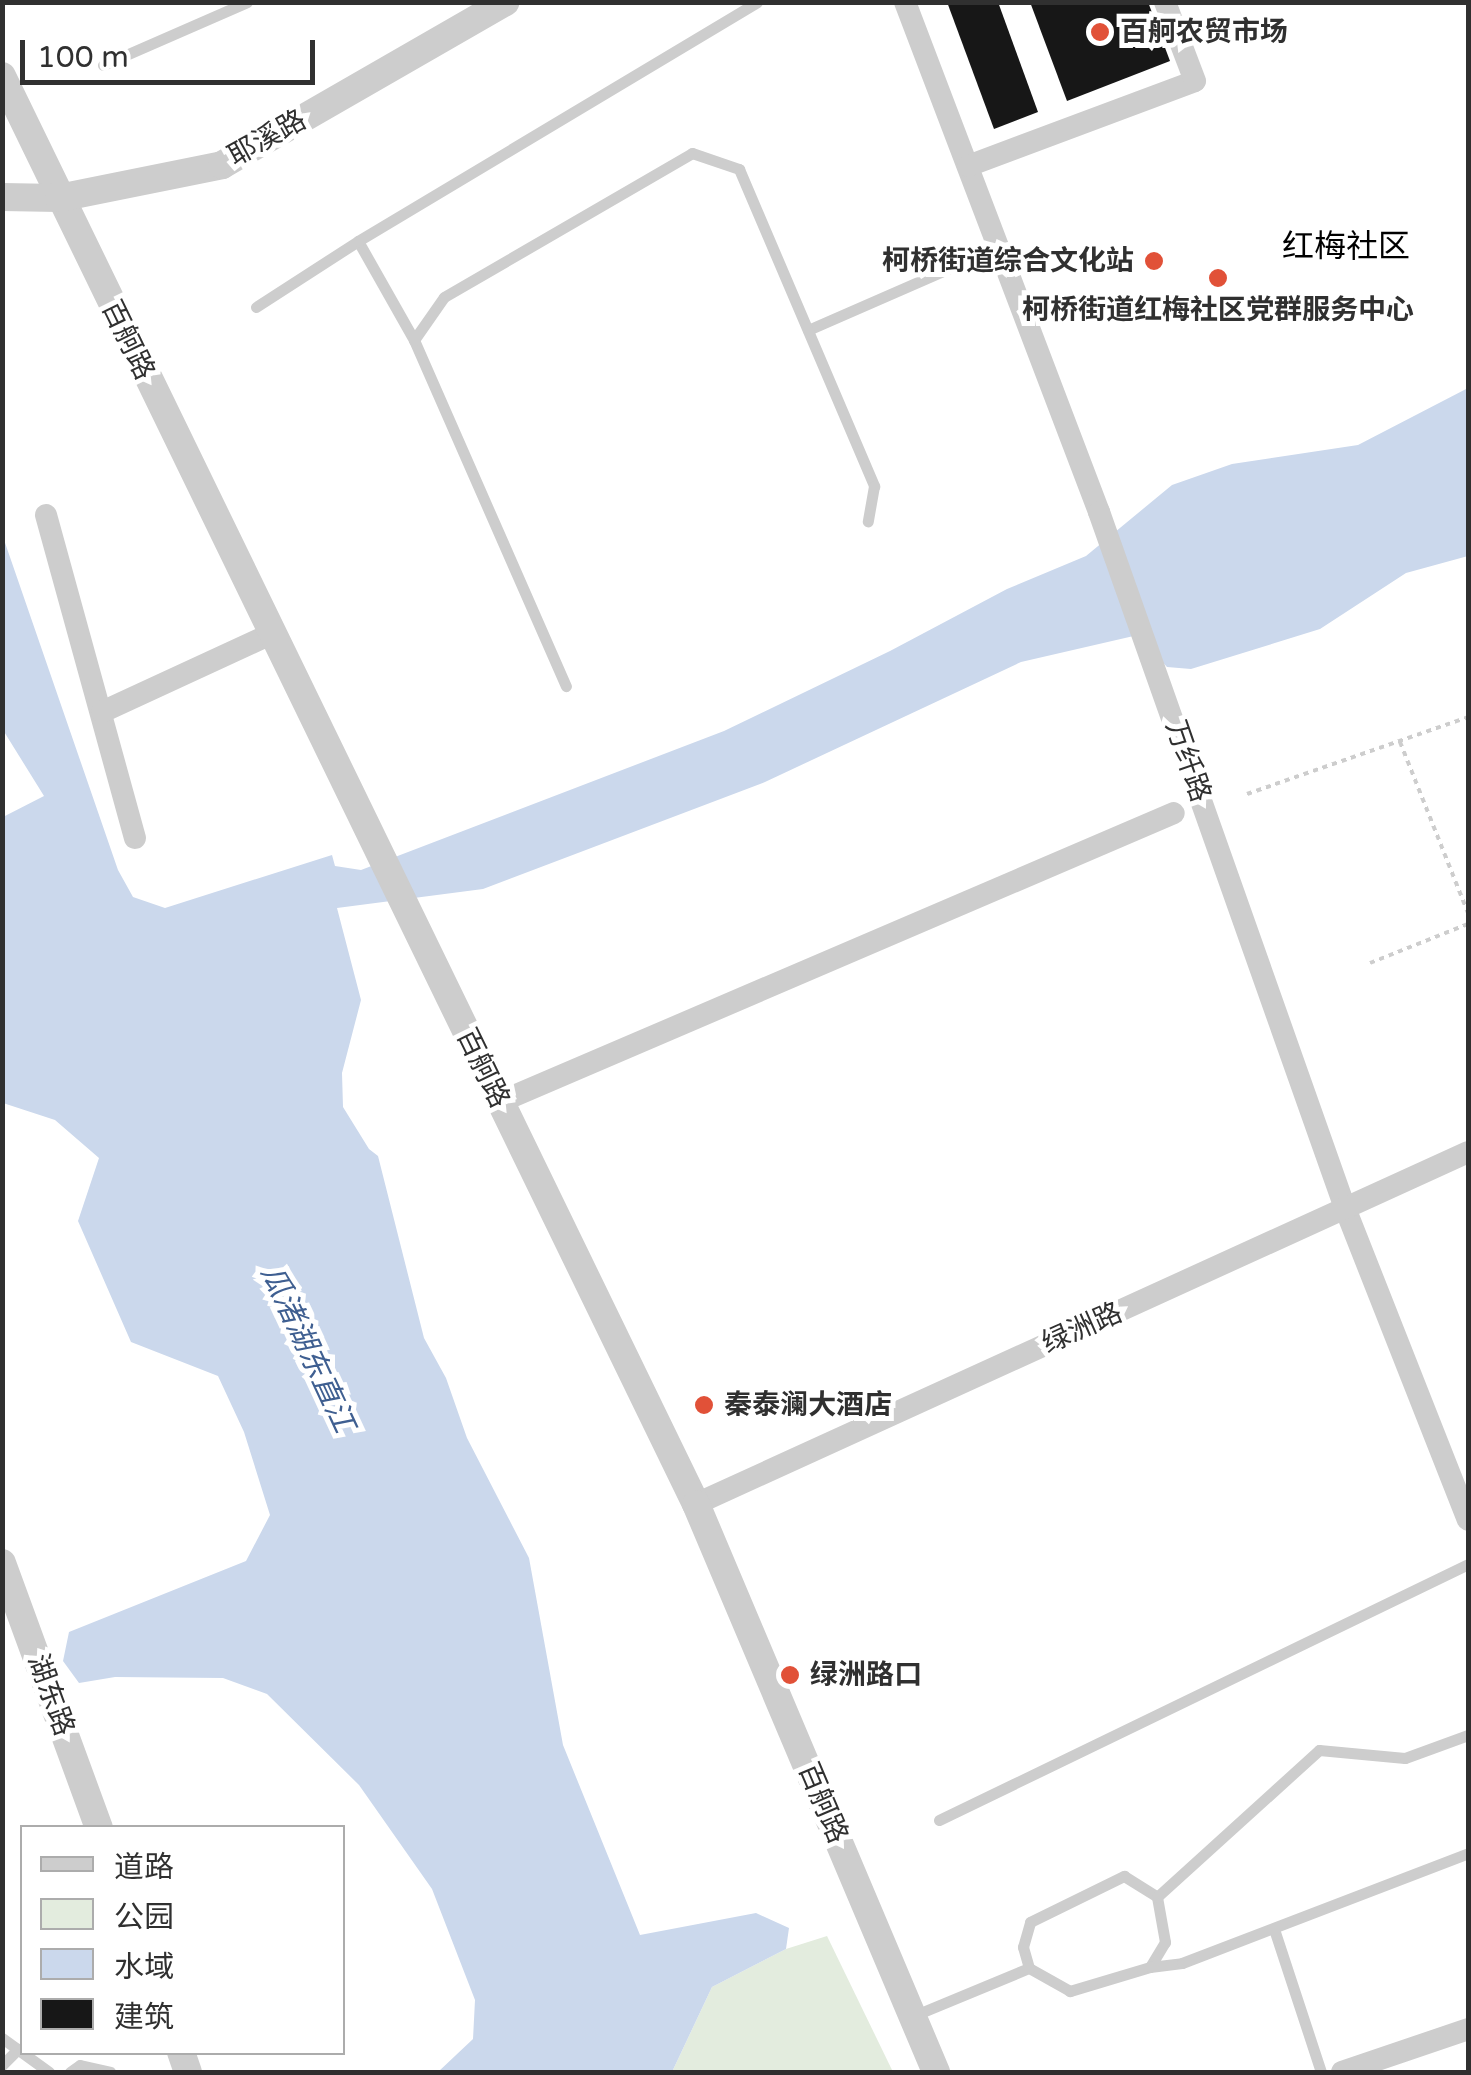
<!DOCTYPE html>
<meta charset="utf-8">
<style>
body{margin:0}
#map{position:relative;width:1471px;height:2075px;overflow:hidden;background:#fff;font-family:"Varela Round","Noto Sans SC",sans-serif}
div>[style]{position:absolute}
[style*='--x']{left:calc(var(--x)*1px);top:calc(var(--y)*1px);width:calc(var(--w)*1px);rotate:calc(var(--a)*1deg)}
.green>*{inset:0;background:#e3ecde}
.water>*{inset:0;background:#cbd8ec}
.building>*{inset:0;background:#171717}
.path>*{height:4px;margin-top:-2px;transform-origin:0;background:repeating-linear-gradient(90deg,#cdcdcd 0 5px,transparent 0 10px)}
.service>*{height:11px;margin:-5.5px;padding:0 5.5px;transform-origin:5.5px;border-radius:5.5px;background:#cdcdcd}
.minor>*{height:22px;margin:-11px;padding:0 11px;transform-origin:11px;border-radius:11px;background:#cdcdcd}
.tertiary>*{height:28px;margin:-14px;padding:0 14px;transform-origin:14px;border-radius:14px;background:#cdcdcd}
.dots>*{width:28px;height:28px;translate:-50% -50%;box-sizing:border-box;border:5px solid #fff;border-radius:50%}
span{translate:-50% -50%;white-space:nowrap;text-align:center;line-height:1.15;-webkit-text-stroke:10px #fff;paint-order:stroke}
.poi-label{font-size:28px;color:#303030;font-weight:700}
.left{translate:0 -50%;text-align:left}
.right{translate:-100% -50%;text-align:right}
.street-label{font-size:28px;color:#303030}
.water-label{font-size:30px;color:#3f5f91;font-style:italic}
.quarter-label{font-size:32px;color:#000}
.frame{position:absolute;inset:0;border:5px solid #303030;pointer-events:none}
.legend{position:absolute;left:20px;top:1825px;width:325px;height:230px;box-sizing:border-box;background:#fff;border:2px solid #acacac;margin:0;padding:12px 18px;list-style:none;font-size:30px;color:#303030}
.legend li{display:flex;align-items:center;gap:20px;height:50px}
.legend b{width:50px;border:2px solid #acacac}
.scale{position:absolute;left:20px;top:40px;width:295px;height:45px;box-sizing:border-box;border:5px solid #303030;border-top:0;padding-left:12px;font-size:30px;line-height:35px;white-space:nowrap;color:#303030;-webkit-text-stroke:8px #fff;paint-order:stroke}
</style>
<div id="map">
<div class="green">
<i style="clip-path:polygon(827px 1936px,893px 2072px,672px 2072px,712px 1987px,786px 1949px)"></i>
</div>
<div class="water">
<i style="clip-path:polygon(1468px 388px,1468px 556px,1406px 573px,1320px 629px,1191px 669px,1167px 667px,1138px 635px,1021px 662px,765px 782px,483px 889px,337px 908px,361px 1000px,342px 1073px,343px 1107px,369px 1149px,378px 1156px,424px 1338px,446px 1378px,467px 1438px,529px 1558px,563px 1745px,640px 1935px,756px 1913px,789px 1928px,786px 1949px,712px 1987px,672px 2072px,438px 2072px,473px 2039px,475px 2000px,432px 1889px,359px 1785px,267px 1694px,223px 1678px,115px 1677px,79px 1683px,63px 1661px,69px 1632px,246px 1561px,270px 1515px,244px 1432px,218px 1376px,131px 1342px,78px 1221px,99px 1158px,55px 1120px,3px 1103px,3px 817px,44px 796px,3px 730px,2px 534px,118px 870px,133px 897px,165px 908px,332px 855px,335px 866px,361px 870px,724px 731px,890px 651px,1007px 589px,1086px 556px,1172px 485px,1232px 464px,1358px 445px)"></i>
</div>
<div class="building">
<i style="clip-path:polygon(947px 2px,998px 2px,1038px 112px,994px 129px)"></i>
<i style="clip-path:polygon(1030px 2px,1148px 2px,1170px 61px,1067px 101px)"></i>
</div>
<div class="path">
<i style="--x:1400;--y:742;--w:184;--a:68.3"></i>
<i style="--x:1247;--y:794;--w:234;--a:-19.2"></i>
<i style="--x:1370;--y:963;--w:105;--a:-21.7"></i>
</div>
<div class="service">
<i style="--x:103;--y:65;--w:157;--a:-23.6"></i>
<i style="--x:358;--y:241;--w:114;--a:60.5"></i>
<i style="--x:414;--y:340;--w:378;--a:66.3"></i>
<i style="--x:256;--y:307;--w:121;--a:-32.9"></i>
<i style="--x:358;--y:241;--w:465;--a:-30.9"></i>
<i style="--x:808;--y:330;--w:207;--a:-23.6"></i>
<i style="--x:414;--y:340;--w:52;--a:-55.1"></i>
<i style="--x:444;--y:297;--w:287;--a:-30.1"></i>
<i style="--x:692;--y:153;--w:50;--a:18.8"></i>
<i style="--x:739;--y:169;--w:345;--a:66.9"></i>
<i style="--x:874;--y:486;--w:36;--a:100"></i>
<i style="--x:939;--y:1820;--w:588;--a:-25.82"></i>
<i style="--x:1124;--y:1876;--w:39;--a:32"></i>
<i style="--x:1157;--y:1897;--w:46;--a:79.9"></i>
<i style="--x:1165;--y:1942;--w:29;--a:121"></i>
<i style="--x:1150;--y:1967;--w:84;--a:163.3"></i>
<i style="--x:1070;--y:1991;--w:47;--a:-150.7"></i>
<i style="--x:1029;--y:1968;--w:22;--a:-106"></i>
<i style="--x:1023;--y:1947;--w:26;--a:-74"></i>
<i style="--x:1030;--y:1922;--w:105;--a:-26.1"></i>
<i style="--x:1157;--y:1897;--w:219;--a:-42.2"></i>
<i style="--x:1319;--y:1750;--w:86;--a:5.3"></i>
<i style="--x:1405;--y:1758;--w:67;--a:-20.1"></i>
<i style="--x:1274;--y:1929;--w:151;--a:71.8"></i>
<i style="--x:1150;--y:1967;--w:32;--a:-7"></i>
<i style="--x:1182;--y:1963;--w:306;--a:-21"></i>
<i style="--x:913;--y:2016;--w:126;--a:-22.5"></i>
<i style="--x:2;--y:2038;--w:58;--a:35.9"></i>
<i style="--x:2;--y:2065;--w:23;--a:-45"></i>
<i style="--x:70;--y:2072;--w:12;--a:-35"></i>
<i style="--x:80;--y:2065;--w:31;--a:13"></i>
</div>
<div class="minor">
<i style="--x:905;--y:2;--w:546;--a:69.17"></i>
<i style="--x:1099;--y:512;--w:738;--a:70.53"></i>
<i style="--x:1345;--y:1208;--w:335;--a:68.5"></i>
<i style="--x:968;--y:166;--w:242;--a:-20.5"></i>
<i style="--x:1195;--y:81;--w:85;--a:-110.8"></i>
<i style="--x:46;--y:515;--w:335;--a:74.6"></i>
<i style="--x:102;--y:712;--w:186;--a:-24.8"></i>
<i style="--x:500;--y:1102;--w:733;--a:-23.21"></i>
<i style="--x:696;--y:1504;--w:848;--a:-24.51"></i>
<i style="--x:1342;--y:2072;--w:133;--a:-18.8"></i>
</div>
<div class="tertiary">
<i style="--x:2;--y:76;--w:1588;--a:64.08"></i>
<i style="--x:696;--y:1504;--w:617;--a:67.09"></i>
<i style="--x:2;--y:197;--w:57;--a:1"></i>
<i style="--x:59;--y:198;--w:166;--a:-11.4"></i>
<i style="--x:222;--y:165;--w:327;--a:-29.9"></i>
<i style="--x:2;--y:1563;--w:282;--a:69.9"></i>
<i style="--x:181;--y:2052;--w:21;--a:71"></i>
</div>
<div class="dots">
<i style="left:1100px;top:32px;background:#e15138"></i>
<i style="left:1154px;top:261px;background:#e15138"></i>
<i style="left:1218px;top:278px;background:#e15138"></i>
<i style="left:704px;top:1405px;background:#e15138"></i>
<i style="left:790px;top:1675px;background:#e15138"></i>
</div>
<div class="poi-label">
<span class="left" style="left:1120px;top:32px">百舸农贸市场</span>
<span class="right" style="left:1134px;top:261px">柯桥街道综合文化站</span>
<span style="left:1218px;top:310px">柯桥街道红梅社区党群服务中心</span>
<span class="left" style="left:724px;top:1405px">秦泰澜大酒店</span>
<span class="left" style="left:810px;top:1675px">绿洲路口</span>
</div>
<div class="street-label">
<span style="left:267px;top:138px;rotate:-29deg">耶溪路</span>
<span style="left:128px;top:340px;rotate:64deg">百舸路</span>
<span style="left:1188px;top:761px;rotate:71deg">万纤路</span>
<span style="left:483px;top:1068px;rotate:64deg">百舸路</span>
<span style="left:1082px;top:1328px;rotate:-24deg">绿洲路</span>
<span style="left:51px;top:1695px;rotate:70deg">湖东路</span>
<span style="left:823px;top:1803px;rotate:67deg">百舸路</span>
</div>
<div class="water-label">
<span style="left:307px;top:1349px;rotate:65deg">瓜渚湖东直江</span>
</div>
<div class="quarter-label">
<span style="left:1346px;top:247px">红梅社区</span>
</div>
<div class="frame"></div>
<ul class="legend">
<li><b style="height:12px;background:#cdcdcd"></b>道路</li>
<li><b style="height:28px;background:#e3ecde"></b>公园</li>
<li><b style="height:28px;background:#cbd8ec"></b>水域</li>
<li><b style="height:28px;background:#171717"></b>建筑</li>
</ul>
<div class="scale">100 m</div>
</div>
